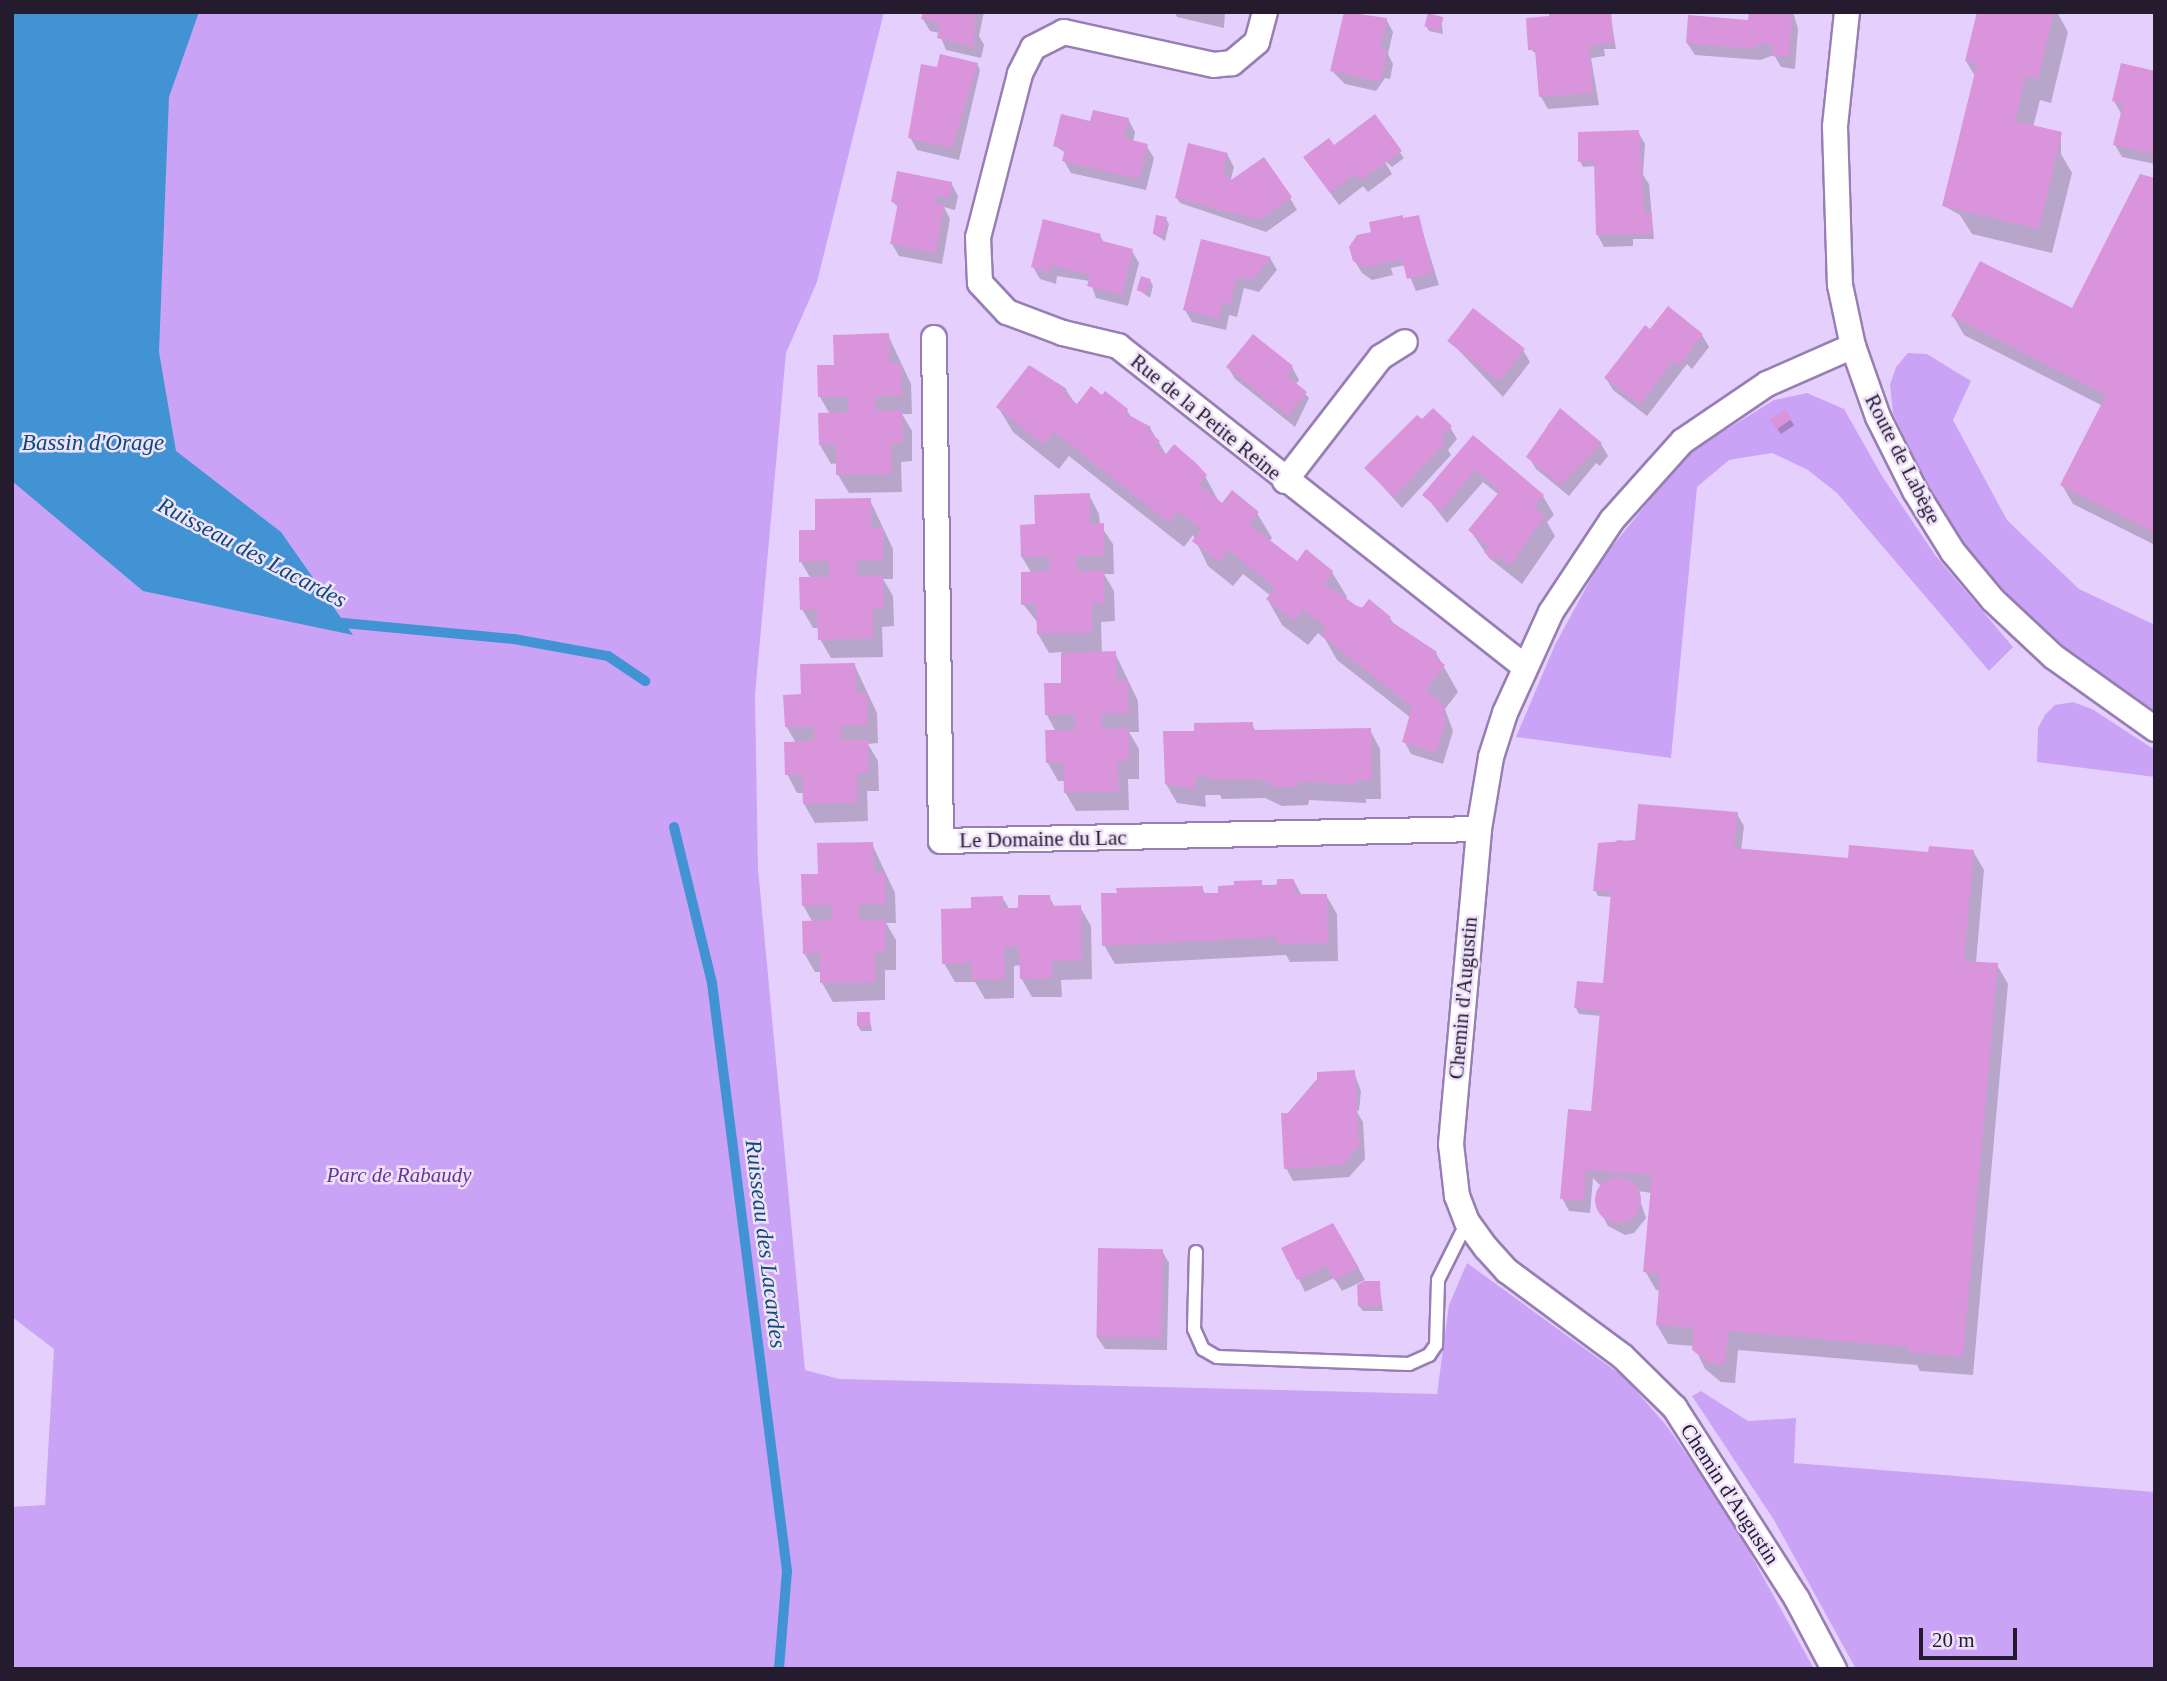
<!DOCTYPE html>
<meta charset="utf-8">
<style>
body{margin:0}
#map{position:relative;width:2167px;height:1681px;overflow:hidden;background:#e5d0fd;font-family:"Times New Roman",serif}
div>[style]{position:absolute}
[style*='--x']{left:calc(var(--x)*1px);top:calc(var(--y)*1px);width:calc(var(--w)*1px);rotate:calc(var(--a)*1deg)}
.green>*{inset:0;background:#cba3f6}
.water>*{inset:0;background:#4293d3}
.shadow>*{inset:0;background:#0003;transform-origin:0 0}
.stream>*{height:10px;margin:-5px;padding:0 5px;transform-origin:5px;border-radius:5px;background:#4293d3}
.building>*{inset:0;background:#d994dc;transform-origin:0 0}
.round{border-radius:50%}
.roads{filter:drop-shadow(2px 0 #977fb3) drop-shadow(-2px 0 #977fb3) drop-shadow(0 2px #977fb3) drop-shadow(0 -2px #977fb3)}
.service>*{height:12px;margin:-6px;padding:0 6px;transform-origin:6px;border-radius:6px;background:#fff}
.minor>*{height:24px;margin:-12px;padding:0 12px;transform-origin:12px;border-radius:12px;background:#fff}
span{translate:-50% -50%;white-space:nowrap;text-align:center;line-height:1.15;-webkit-text-stroke:5px #ede2f9;paint-order:stroke}
.street-label{font-size:21px;color:#251b2f}
.park-label{font-size:21px;color:#693596;font-style:italic}
.water-label{font-size:23px;color:#0d4a75;font-style:italic}
.frame{position:absolute;inset:0;border:14px solid #251b2f;pointer-events:none}
.scale{position:absolute;left:1919px;top:1628px;width:98px;height:32px;box-sizing:border-box;border:4px solid #251b2f;border-top:0;padding-left:9px;font-size:21px;line-height:24px;white-space:nowrap;color:#251b2f;-webkit-text-stroke:5px #ede2f9;paint-order:stroke}
</style>
<div id="map">
<div class="green">
<i style="clip-path:polygon(12px 12px,884px 12px,817px 282px,786px 353px,755px 695px,758px 868px,805px 1370px,839px 1379px,1437px 1394px,1449px 1305px,1467px 1263px,1624px 1377px,1666px 1425px,1729px 1515px,1814px 1669px,12px 1669px,12px 1507px,45px 1505px,54px 1349px,12px 1317px)"></i>
<i style="clip-path:polygon(1908px 353px,1927px 354px,1971px 381px,1953px 420px,2007px 520px,2079px 589px,2155px 625px,2155px 711px,2082px 663px,2020px 607px,1972px 555px,1937px 505px,1893px 413px,1890px 385px,1896px 367px)"></i>
<i style="clip-path:polygon(1807px 393px,1844px 409px,1882px 476px,1935px 555px,2013px 647px,1989px 671px,1837px 493px,1808px 470px,1772px 453px,1729px 460px,1697px 487px,1671px 758px,1516px 737px,1555px 645px,1601px 560px,1687px 454px,1774px 400px)"></i>
<i style="clip-path:polygon(2073px 702px,2092px 709px,2155px 750px,2155px 777px,2037px 762px,2038px 728px,2045px 715px,2055px 705px)"></i>
<i style="clip-path:polygon(1701px 1391px,1748px 1421px,1796px 1418px,1794px 1463px,2155px 1492px,2155px 1669px,1856px 1669px,1774px 1520px,1692px 1396px)"></i>
</div>
<div class="water">
<i style="clip-path:polygon(12px 12px,199px 12px,169px 97px,159px 352px,176px 451px,281px 532px,353px 635px,143px 591px,12px 481px)"></i>
</div>
<div class="shadow">
<i style="clip-path:polygon(925px 12px,984px 12px,979px 36px,984px 45px,981px 58px,946px 50px,939px 33px,930px 31px,923px 19px)"></i>
<i style="clip-path:polygon(1175px 12px,1225px 12px,1224px 28px,1177px 17px)"></i>
<i style="clip-path:polygon(1346px 12px,1386px 19px,1393px 32px,1388px 54px,1393px 64px,1390px 79px,1385px 78px,1376px 91px,1345px 84px,1332px 71px)"></i>
<i style="clip-path:polygon(1751px 12px,1793px 12px,1798px 29px,1795px 69px,1781px 67px,1774px 55px,1760px 60px,1695px 55px,1687px 43px,1750px 22px)"></i>
<i style="clip-path:polygon(1978px 12px,2057px 12px,2068px 32px,2051px 103px,2040px 100px,2033px 127px,2061px 134px,2061px 154px,2072px 173px,2052px 253px,1972px 234px,1960px 215px,1944px 206px,1975px 76px,1966px 61px)"></i>
<i style="clip-path:polygon(1610px 13px,1616px 49px,1604px 49px,1605px 56px,1591px 58px,1599px 105px,1548px 109px,1541px 97px,1538px 55px,1530px 49px)"></i>
<i style="clip-path:polygon(1441px 18px,1443px 34px,1429px 31px,1426px 26px)"></i>
<i style="clip-path:polygon(977px 64px,980px 70px,959px 160px,917px 150px,910px 137px,923px 66px,938px 70px)"></i>
<i style="clip-path:polygon(2155px 73px,2155px 164px,2122px 157px,2115px 145px,2122px 115px,2114px 101px)"></i>
<i style="clip-path:polygon(1128px 119px,1135px 132px,1133px 142px,1146px 145px,1154px 158px,1146px 190px,1071px 173px,1064px 161px,1066px 153px,1055px 146px)"></i>
<i style="clip-path:polygon(1638px 132px,1645px 144px,1643px 175px,1649px 184px,1654px 239px,1633px 239px,1633px 246px,1604px 247px,1597px 234px,1596px 166px,1583px 167px,1580px 161px)"></i>
<i style="clip-path:polygon(1395px 146px,1404px 158px,1392px 167px,1384px 160px,1392px 174px,1368px 192px,1363px 186px,1339px 205px,1305px 158px)"></i>
<i style="clip-path:polygon(1227px 154px,1234px 167px,1230px 183px,1290px 198px,1297px 210px,1266px 232px,1180px 203px,1176px 197px)"></i>
<i style="clip-path:polygon(2155px 179px,2155px 545px,2073px 504px,2062px 485px,2103px 406px,1964px 335px,1953px 316px,2073px 311px)"></i>
<i style="clip-path:polygon(951px 183px,958px 196px,955px 210px,944px 207px,950px 219px,942px 264px,899px 256px,892px 244px,899px 208px,893px 202px)"></i>
<i style="clip-path:polygon(1418px 217px,1439px 285px,1416px 291px,1405px 265px,1391px 268px,1393px 275px,1372px 280px,1362px 273px,1354px 260px)"></i>
<i style="clip-path:polygon(1166px 219px,1169px 224px,1165px 241px,1154px 234px)"></i>
<i style="clip-path:polygon(1100px 236px,1105px 244px,1132px 251px,1139px 263px,1128px 306px,1096px 298px,1090px 281px,1057px 276px,1056px 284px,1040px 279px,1033px 267px)"></i>
<i style="clip-path:polygon(1202px 241px,1270px 258px,1277px 270px,1259px 292px,1244px 288px,1237px 317px,1229px 315px,1226px 330px,1192px 322px,1185px 310px)"></i>
<i style="clip-path:polygon(1150px 280px,1153px 286px,1150px 298px,1140px 291px)"></i>
<i style="clip-path:polygon(1650px 331px,1702px 335px,1709px 347px,1692px 369px,1687px 364px,1647px 416px,1613px 390px,1606px 378px)"></i>
<i style="clip-path:polygon(888px 335px,911px 384px,912px 414px,902px 414px,912px 431px,912px 461px,901px 462px,902px 492px,849px 493px,838px 475px,838px 463px,831px 464px,820px 445px,830px 414px,820px 397px,836px 367px)"></i>
<i style="clip-path:polygon(1253px 336px,1292px 367px,1299px 380px,1296px 384px,1309px 398px,1295px 427px,1235px 379px,1228px 367px)"></i>
<i style="clip-path:polygon(1450px 341px,1523px 350px,1530px 362px,1503px 397px)"></i>
<i style="clip-path:polygon(1066px 390px,1077px 406px,1103px 397px,1127px 410px,1132px 419px,1150px 428px,1167px 456px,1205px 476px,1219px 502px,1257px 513px,1272px 538px,1269px 542px,1297px 564px,1306px 552px,1332px 572px,1347px 597px,1344px 601px,1390px 618px,1395px 626px,1436px 653px,1458px 692px,1445px 709px,1453px 731px,1443px 764px,1411px 754px,1404px 741px,1411px 718px,1337px 660px,1325px 639px,1318px 633px,1308px 645px,1282px 625px,1268px 600px,1271px 596px,1243px 574px,1233px 586px,1208px 566px,1193px 535px,1184px 547px,1069px 456px,1059px 469px,1013px 432px,998px 407px)"></i>
<i style="clip-path:polygon(1560px 410px,1601px 444px,1608px 456px,1600px 466px,1596px 463px,1569px 496px,1536px 469px,1529px 457px,1550px 432px,1547px 426px)"></i>
<i style="left:1785px;top:411px;width:17px;height:16px;rotate:57deg"></i>
<i style="clip-path:polygon(1422px 422px,1450px 427px,1457px 439px,1448px 450px,1451px 455px,1402px 508px,1366px 468px,1389px 443px,1392px 445px)"></i>
<i style="clip-path:polygon(1473px 437px,1543px 496px,1554px 515px,1547px 522px,1555px 536px,1522px 584px,1489px 558px,1470px 530px,1499px 495px,1483px 482px,1447px 523px,1425px 495px)"></i>
<i style="clip-path:polygon(1089px 495px,1099px 514px,1100px 525px,1113px 544px,1114px 574px,1104px 574px,1114px 591px,1115px 621px,1101px 622px,1102px 653px,1115px 653px,1138px 701px,1139px 732px,1129px 732px,1139px 749px,1139px 779px,1128px 779px,1129px 810px,1076px 811px,1065px 792px,1065px 781px,1058px 781px,1048px 763px,1056px 732px,1047px 715px,1063px 684px,1062px 652px,1049px 653px,1038px 634px,1038px 623px,1023px 604px,1032px 574px,1022px 557px,1036px 526px)"></i>
<i style="clip-path:polygon(870px 500px,893px 549px,893px 579px,883px 579px,893px 596px,894px 626px,882px 627px,883px 657px,831px 658px,820px 639px,819px 628px,813px 628px,802px 609px,811px 579px,801px 562px,817px 531px)"></i>
<i style="clip-path:polygon(854px 664px,877px 713px,878px 743px,868px 744px,878px 761px,879px 791px,867px 791px,868px 821px,815px 823px,804px 804px,804px 793px,797px 793px,787px 774px,796px 743px,786px 726px,802px 696px)"></i>
<i style="clip-path:polygon(1252px 724px,1256px 732px,1370px 730px,1380px 749px,1381px 799px,1366px 799px,1366px 803px,1309px 800px,1308px 805px,1282px 806px,1265px 798px,1222px 799px,1220px 795px,1205px 795px,1206px 807px,1177px 803px,1166px 784px,1196px 732px)"></i>
<i style="clip-path:polygon(1737px 814px,1744px 826px,1741px 851px,1850px 860px,1973px 851px,1984px 870px,1976px 963px,1997px 965px,2008px 984px,1973px 1375px,1920px 1371px,1917px 1365px,1738px 1350px,1735px 1383px,1721px 1382px,1705px 1369px,1694px 1346px,1668px 1344px,1657px 1325px,1661px 1291px,1656px 1290px,1645px 1271px,1652px 1193px,1637px 1191px,1646px 1218px,1634px 1233px,1625px 1235px,1608px 1226px,1601px 1213px,1597px 1195px,1603px 1188px,1593px 1178px,1590px 1213px,1569px 1211px,1562px 1198px,1593px 1113px,1602px 1016px,1579px 1014px,1576px 1008px,1604px 985px,1612px 897px,1598px 896px,1595px 890px,1617px 840px,1636px 842px)"></i>
<i style="clip-path:polygon(872px 844px,895px 893px,896px 923px,886px 923px,896px 940px,896px 970px,885px 970px,885px 1000px,833px 1002px,822px 983px,822px 972px,815px 972px,804px 953px,813px 923px,803px 905px,820px 875px)"></i>
<i style="clip-path:polygon(1294px 881px,1302px 896px,1326px 895px,1337px 914px,1338px 961px,1290px 962px,1286px 955px,1115px 964px,1104px 945px,1202px 888px,1206px 895px,1220px 894px,1261px 882px,1264px 887px)"></i>
<i style="clip-path:polygon(1002px 897px,1010px 910px,1049px 897px,1055px 907px,1080px 907px,1091px 926px,1092px 979px,1061px 980px,1062px 997px,1032px 997px,1021px 978px,1021px 965px,1014px 966px,1014px 998px,985px 999px,975px 982px,955px 982px,944px 963px,973px 910px)"></i>
<i style="clip-path:polygon(869px 1014px,872px 1031px,861px 1031px,858px 1026px)"></i>
<i style="clip-path:polygon(1354px 1072px,1361px 1091px,1359px 1111px,1355px 1109px,1363px 1122px,1365px 1159px,1349px 1177px,1293px 1181px,1286px 1168px,1289px 1112px,1315px 1082px)"></i>
<i style="clip-path:polygon(1284px 1248px,1358px 1267px,1365px 1280px,1342px 1291px,1334px 1278px,1305px 1292px)"></i>
<i style="clip-path:polygon(1162px 1251px,1169px 1263px,1167px 1350px,1105px 1349px,1097px 1337px)"></i>
<i style="clip-path:polygon(1379px 1283px,1383px 1311px,1363px 1311px,1359px 1306px)"></i>
</div>
<div class="stream">
<i style="--x:333;--y:622;--w:182;--a:5.4"></i>
<i style="--x:514;--y:639;--w:96;--a:10.3"></i>
<i style="--x:608;--y:656;--w:45;--a:34"></i>
<i style="--x:674;--y:827;--w:161;--a:76.3"></i>
<i style="--x:712;--y:983;--w:593;--a:82.73"></i>
<i style="--x:787;--y:1571;--w:98;--a:94.7"></i>
</div>
<div class="building">
<i style="clip-path:polygon(923px 12px,975px 12px,974px 47px,937px 38px,940px 23px,921px 19px)"></i>
<i style="clip-path:polygon(1344px 12px,1387px 18px,1380px 48px,1387px 50px,1380px 82px,1330px 71px)"></i>
<i style="clip-path:polygon(1549px 12px,1611px 12px,1614px 43px,1589px 45px,1593px 93px,1539px 97px,1535px 50px,1528px 50px,1526px 18px,1549px 16px)"></i>
<i style="clip-path:polygon(1749px 12px,1792px 15px,1789px 57px,1772px 56px,1773px 44px,1760px 43px,1753px 49px,1686px 43px,1688px 15px,1748px 20px)"></i>
<i style="clip-path:polygon(1977px 12px,2054px 12px,2038px 79px,2026px 76px,2015px 121px,2062px 132px,2039px 229px,1942px 206px,1977px 64px,1965px 61px)"></i>
<i style="left:1428px;top:13px;width:16px;height:14px;rotate:15deg"></i>
<i style="clip-path:polygon(940px 54px,978px 63px,952px 148px,908px 138px,921px 64px,937px 67px)"></i>
<i style="clip-path:polygon(2121px 63px,2155px 71px,2155px 154px,2113px 145px,2123px 104px,2112px 101px)"></i>
<i style="clip-path:polygon(1093px 110px,1129px 118px,1124px 138px,1148px 144px,1139px 179px,1062px 161px,1065px 149px,1053px 146px,1061px 114px,1090px 121px)"></i>
<i style="clip-path:polygon(1375px 114px,1402px 151px,1360px 181px,1355px 174px,1330px 193px,1303px 157px,1329px 138px,1334px 145px)"></i>
<i style="clip-path:polygon(1639px 130px,1644px 213px,1652px 213px,1652px 234px,1596px 235px,1594px 161px,1578px 162px,1578px 132px)"></i>
<i style="clip-path:polygon(1188px 143px,1228px 153px,1223px 172px,1231px 180px,1264px 157px,1292px 197px,1259px 220px,1175px 198px)"></i>
<i style="clip-path:polygon(897px 171px,952px 182px,949px 198px,937px 196px,935px 203px,944px 205px,936px 253px,890px 244px,898px 203px,891px 202px)"></i>
<i style="clip-path:polygon(2140px 174px,2155px 178px,2155px 533px,2060px 485px,2106px 395px,1951px 316px,1980px 261px,2072px 308px)"></i>
<i style="left:1156px;top:215px;width:11px;height:19px;rotate:10deg"></i>
<i style="clip-path:polygon(1403px 215px,1403px 218px,1419px 215px,1433px 273px,1407px 279px,1402px 259px,1364px 268px,1353px 261px,1349px 247px,1357px 235px,1371px 232px,1369px 222px)"></i>
<i style="clip-path:polygon(1043px 219px,1101px 234px,1099px 240px,1133px 249px,1122px 295px,1087px 286px,1090px 275px,1051px 265px,1049px 272px,1031px 267px)"></i>
<i style="clip-path:polygon(1201px 239px,1271px 257px,1252px 280px,1237px 277px,1230px 305px,1222px 303px,1219px 319px,1183px 310px)"></i>
<i style="left:1141px;top:276px;width:10px;height:15px;rotate:17deg"></i>
<i style="clip-path:polygon(1668px 306px,1703px 334px,1679px 366px,1673px 361px,1640px 405px,1604px 378px,1645px 325px,1650px 329px)"></i>
<i style="left:1473px;top:308px;width:66px;height:42px;rotate:38deg"></i>
<i style="clip-path:polygon(889px 333px,890px 363px,901px 363px,902px 396px,875px 396px,876px 411px,902px 410px,903px 443px,891px 443px,892px 474px,836px 475px,836px 445px,819px 445px,818px 413px,848px 412px,848px 397px,818px 397px,817px 365px,834px 365px,833px 335px)"></i>
<i style="clip-path:polygon(1253px 334px,1293px 366px,1286px 375px,1307px 392px,1288px 416px,1226px 367px)"></i>
<i style="clip-path:polygon(1029px 365px,1067px 389px,1063px 393px,1077px 404px,1091px 386px,1102px 395px,1105px 391px,1128px 409px,1125px 413px,1151px 427px,1148px 431px,1160px 441px,1155px 446px,1166px 454px,1174px 444px,1196px 463px,1207px 475px,1199px 485px,1222px 503px,1232px 490px,1259px 512px,1249px 524px,1297px 561px,1306px 549px,1333px 571px,1324px 583px,1361px 609px,1369px 599px,1391px 617px,1389px 620px,1437px 652px,1434px 656px,1445px 665px,1426px 690px,1445px 706px,1442px 716px,1447px 718px,1436px 753px,1402px 742px,1412px 707px,1321px 635px,1326px 627px,1303px 609px,1294px 621px,1266px 599px,1275px 588px,1228px 550px,1219px 562px,1192px 541px,1201px 529px,1178px 511px,1169px 523px,1054px 432px,1044px 445px,996px 407px)"></i>
<i style="clip-path:polygon(1433px 408px,1452px 426px,1441px 437px,1446px 442px,1394px 497px,1364px 468px,1417px 415px,1422px 419px)"></i>
<i style="clip-path:polygon(1560px 408px,1602px 443px,1561px 485px,1526px 457px)"></i>
<i style="left:1785px;top:409px;width:12px;height:19px;rotate:55deg"></i>
<i style="clip-path:polygon(1473px 435px,1544px 495px,1534px 506px,1545px 516px,1510px 566px,1497px 555px,1493px 560px,1484px 552px,1488px 547px,1468px 530px,1500px 491px,1475px 470px,1441px 511px,1422px 495px)"></i>
<i style="clip-path:polygon(1090px 493px,1090px 524px,1104px 523px,1104px 556px,1076px 556px,1077px 571px,1104px 570px,1105px 603px,1092px 603px,1092px 633px,1037px 634px,1036px 604px,1021px 605px,1021px 572px,1049px 571px,1049px 557px,1021px 557px,1020px 525px,1035px 524px,1034px 495px)"></i>
<i style="clip-path:polygon(871px 498px,871px 528px,883px 528px,883px 560px,857px 561px,857px 576px,883px 575px,884px 608px,873px 608px,873px 638px,818px 640px,817px 609px,800px 610px,799px 577px,829px 577px,829px 561px,799px 562px,799px 530px,815px 530px,815px 499px)"></i>
<i style="clip-path:polygon(1116px 651px,1117px 681px,1128px 681px,1129px 713px,1102px 714px,1102px 729px,1129px 728px,1129px 761px,1118px 761px,1119px 791px,1064px 793px,1063px 763px,1046px 763px,1045px 730px,1074px 730px,1075px 715px,1045px 715px,1044px 683px,1061px 683px,1061px 653px)"></i>
<i style="clip-path:polygon(855px 663px,856px 693px,867px 693px,868px 725px,841px 726px,842px 740px,868px 740px,869px 773px,857px 773px,858px 803px,803px 804px,802px 774px,785px 775px,784px 742px,814px 741px,814px 726px,785px 727px,783px 695px,801px 694px,800px 664px)"></i>
<i style="clip-path:polygon(1253px 722px,1253px 730px,1371px 728px,1372px 780px,1356px 780px,1356px 785px,1299px 781px,1298px 787px,1269px 787px,1270px 782px,1255px 779px,1210px 780px,1210px 776px,1196px 777px,1196px 789px,1165px 784px,1163px 731px,1194px 731px,1194px 723px)"></i>
<i style="clip-path:polygon(1638px 804px,1738px 812px,1734px 848px,1848px 858px,1849px 845px,1928px 852px,1929px 846px,1974px 850px,1964px 961px,1998px 963px,1963px 1357px,1908px 1352px,1908px 1347px,1728px 1331px,1725px 1365px,1709px 1363px,1692px 1350px,1694px 1328px,1656px 1325px,1660px 1274px,1643px 1272px,1652px 1175px,1586px 1170px,1584px 1201px,1560px 1199px,1568px 1109px,1591px 1111px,1600px 1011px,1574px 1008px,1577px 981px,1603px 983px,1611px 892px,1593px 891px,1598px 843px,1635px 840px)"></i>
<i style="clip-path:polygon(873px 842px,874px 872px,885px 872px,886px 904px,859px 905px,859px 920px,886px 919px,886px 951px,875px 952px,876px 982px,820px 983px,820px 953px,803px 954px,802px 921px,831px 920px,831px 905px,802px 906px,801px 874px,818px 874px,817px 843px)"></i>
<i style="clip-path:polygon(1277px 879px,1294px 879px,1295px 894px,1327px 894px,1328px 943px,1277px 944px,1277px 937px,1102px 946px,1101px 893px,1117px 893px,1116px 888px,1203px 886px,1203px 893px,1218px 893px,1218px 886px,1234px 885px,1234px 881px,1262px 880px,1262px 885px,1277px 885px)"></i>
<i style="clip-path:polygon(1018px 895px,1050px 895px,1051px 906px,1081px 905px,1082px 961px,1052px 961px,1052px 978px,1020px 979px,1019px 947px,1004px 947px,1005px 979px,972px 980px,972px 963px,942px 964px,941px 909px,971px 908px,971px 897px,1003px 896px,1003px 908px,1018px 908px)"></i>
<i style="left:857px;top:1012px;width:13px;height:14px"></i>
<i style="clip-path:polygon(1355px 1070px,1359px 1146px,1342px 1165px,1284px 1169px,1281px 1113px,1288px 1113px,1317px 1079px,1317px 1072px)"></i>
<i class="round" style="left:1595px;top:1177px;width:46px;height:46px"></i>
<i style="clip-path:polygon(1333px 1223px,1359px 1268px,1334px 1280px,1327px 1266px,1297px 1280px,1281px 1248px)"></i>
<i style="left:1098px;top:1248px;width:65px;height:89px;rotate:1deg"></i>
<i style="clip-path:polygon(1364px 1281px,1380px 1281px,1381px 1306px,1358px 1306px,1357px 1285px)"></i>
</div>
<div class="roads">
<div class="service">
<i style="--x:1196;--y:1252;--w:77;--a:91.5"></i>
<i style="--x:1194;--y:1329;--w:22;--a:66"></i>
<i style="--x:1203;--y:1349;--w:16;--a:30"></i>
<i style="--x:1217;--y:1357;--w:192;--a:2.1"></i>
<i style="--x:1409;--y:1364;--w:22;--a:-24"></i>
<i style="--x:1429;--y:1355;--w:12;--a:-55"></i>
<i style="--x:1436;--y:1345;--w:65;--a:-88.2"></i>
<i style="--x:1438;--y:1280;--w:65;--a:-63.4"></i>
</div>
<div class="minor">
<i style="--x:1265;--y:12;--w:31;--a:105"></i>
<i style="--x:1257;--y:42;--w:33;--a:140"></i>
<i style="--x:1232;--y:63;--w:18;--a:174"></i>
<i style="--x:1214;--y:65;--w:154;--a:-167.6"></i>
<i style="--x:1064;--y:32;--w:35;--a:153"></i>
<i style="--x:1033;--y:48;--w:29;--a:117"></i>
<i style="--x:1020;--y:74;--w:168;--a:104.4"></i>
<i style="--x:978;--y:237;--w:46;--a:87.5"></i>
<i style="--x:980;--y:283;--w:40;--a:47"></i>
<i style="--x:1007;--y:312;--w:60;--a:20.6"></i>
<i style="--x:1063;--y:333;--w:57;--a:13.3"></i>
<i style="--x:1118;--y:346;--w:518;--a:38.26"></i>
<i style="--x:1847;--y:12;--w:116;--a:96"></i>
<i style="--x:1835;--y:127;--w:158;--a:88.2"></i>
<i style="--x:1840;--y:285;--w:62;--a:78"></i>
<i style="--x:1853;--y:346;--w:75;--a:70.6"></i>
<i style="--x:1878;--y:417;--w:83;--a:63.4"></i>
<i style="--x:1915;--y:491;--w:72;--a:58.1"></i>
<i style="--x:1953;--y:552;--w:62;--a:50.2"></i>
<i style="--x:1993;--y:600;--w:83;--a:43.1"></i>
<i style="--x:2054;--y:657;--w:124;--a:35.5"></i>
<i style="--x:934;--y:338;--w:503;--a:89.2"></i>
<i style="--x:941;--y:841;--w:538;--a:-1.28"></i>
<i style="--x:1285;--y:481;--w:157;--a:-52.3"></i>
<i style="--x:1381;--y:357;--w:28;--a:-32"></i>
<i style="--x:1834;--y:1669;--w:79;--a:-117.9"></i>
<i style="--x:1797;--y:1599;--w:227;--a:-122.6"></i>
<i style="--x:1675;--y:1408;--w:74;--a:-135.5"></i>
<i style="--x:1622;--y:1356;--w:143;--a:-143.5"></i>
<i style="--x:1507;--y:1271;--w:31;--a:-132"></i>
<i style="--x:1486;--y:1248;--w:32;--a:-126"></i>
<i style="--x:1467;--y:1222;--w:28;--a:-111"></i>
<i style="--x:1457;--y:1196;--w:52;--a:-96.6"></i>
<i style="--x:1451;--y:1144;--w:316;--a:-84.9"></i>
<i style="--x:1479;--y:829;--w:73;--a:-80.5"></i>
<i style="--x:1491;--y:757;--w:46;--a:-72.3"></i>
<i style="--x:1505;--y:713;--w:111;--a:-65.5"></i>
<i style="--x:1551;--y:612;--w:110;--a:-56.5"></i>
<i style="--x:1612;--y:520;--w:106;--a:-48.1"></i>
<i style="--x:1683;--y:441;--w:102;--a:-34.2"></i>
<i style="--x:1767;--y:384;--w:94;--a:-23.8"></i>
</div>
</div>
<div class="street-label">
<span style="left:1206px;top:417px;rotate:39deg">Rue de la Petite Reine</span>
<span style="left:1903px;top:459px;rotate:63deg">Route de Labège</span>
<span style="left:1043px;top:839px;rotate:-1deg">Le Domaine du Lac</span>
<span style="left:1463px;top:998px;rotate:-85deg">Chemin d'Augustin</span>
<span style="left:1730px;top:1494px;rotate:57deg">Chemin d'Augustin</span>
</div>
<div class="park-label">
<span style="left:399px;top:1175px">Parc de Rabaudy</span>
</div>
<div class="water-label">
<span style="left:93px;top:443px">Bassin d'Orage</span>
<span style="left:252px;top:553px;rotate:28deg">Ruisseau des Lacardes</span>
<span style="left:765px;top:1244px;rotate:83deg">Ruisseau des Lacardes</span>
</div>
<div class="frame"></div>
<div class="scale">20 m</div>
</div>
